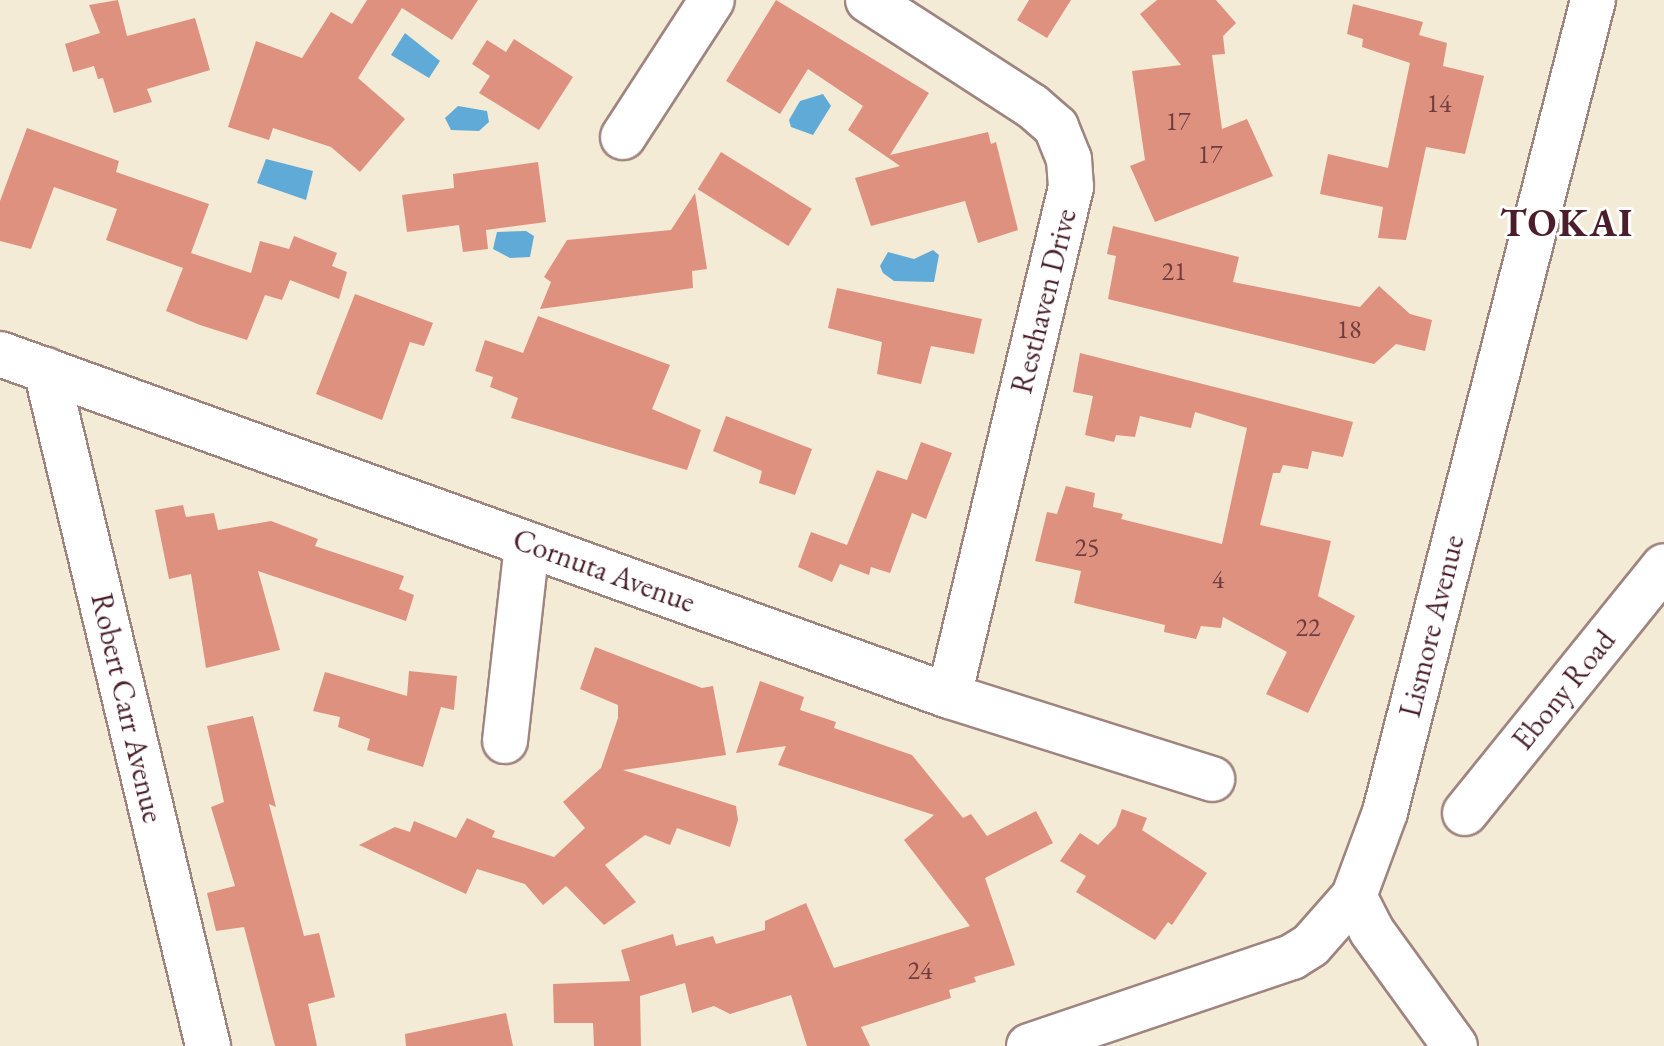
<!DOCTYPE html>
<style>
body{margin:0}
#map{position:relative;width:1664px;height:1046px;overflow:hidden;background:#f4ebd6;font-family:"EB Garamond",serif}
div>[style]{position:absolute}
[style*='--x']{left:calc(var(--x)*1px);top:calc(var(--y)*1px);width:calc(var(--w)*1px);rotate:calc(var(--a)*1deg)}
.water>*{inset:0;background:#5faad7}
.building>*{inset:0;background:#de917e;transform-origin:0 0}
.roads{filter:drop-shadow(2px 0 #9f8580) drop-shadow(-2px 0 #9f8580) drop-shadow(0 2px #9f8580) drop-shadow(0 -2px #9f8580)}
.minor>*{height:44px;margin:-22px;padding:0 22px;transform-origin:22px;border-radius:22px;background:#fff}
span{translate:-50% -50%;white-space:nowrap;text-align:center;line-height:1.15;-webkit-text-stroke:6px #fff;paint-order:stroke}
.number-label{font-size:26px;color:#6f3c40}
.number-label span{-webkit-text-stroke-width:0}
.street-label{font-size:30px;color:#4a1f2b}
.district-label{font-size:38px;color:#4a1f2b;font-weight:700;letter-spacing:2px}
</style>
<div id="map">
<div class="water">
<i style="clip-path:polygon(405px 33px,440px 61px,429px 78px,391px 55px)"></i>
<i style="clip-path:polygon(823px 94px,831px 106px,813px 135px,791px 127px,789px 120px,800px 101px)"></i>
<i style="clip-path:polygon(458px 106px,487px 111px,489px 122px,479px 131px,451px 130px,445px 118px)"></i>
<i style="clip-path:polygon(266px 159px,313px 171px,306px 200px,257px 183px)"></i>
<i style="clip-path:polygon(526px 231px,534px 236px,530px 257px,510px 258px,493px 249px,497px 232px)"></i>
<i style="clip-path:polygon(933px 250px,939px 255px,934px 282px,894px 281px,883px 273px,880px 266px,888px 252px,914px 259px)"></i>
</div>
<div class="building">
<i style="clip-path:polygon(118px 0,127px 36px,195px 18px,210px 70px,147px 89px,152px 102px,114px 113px,103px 78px,98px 79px,94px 66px,73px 72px,65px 44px,100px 33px,89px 5px)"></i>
<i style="clip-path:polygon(367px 0,478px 0,452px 40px,402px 8px,358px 78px,405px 119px,360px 172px,331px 147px,273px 128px,269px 140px,228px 127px,256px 41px,302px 58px,331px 12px,352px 24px)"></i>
<i style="clip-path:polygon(776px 0,929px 93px,890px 155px,988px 132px,991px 144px,996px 142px,1018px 230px,978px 243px,965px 201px,871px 226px,855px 178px,900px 166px,848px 130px,863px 106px,808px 69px,780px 114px,726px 81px)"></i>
<i style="clip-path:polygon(1029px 0,1071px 0,1047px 38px,1017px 20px)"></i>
<i style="clip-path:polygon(1157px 0,1216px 0,1236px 23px,1223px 36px,1225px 54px,1212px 55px,1222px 129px,1247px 119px,1273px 176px,1155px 222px,1130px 166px,1145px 160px,1132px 71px,1181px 65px,1140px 14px)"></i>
<i style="clip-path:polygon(1353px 4px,1423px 22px,1419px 35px,1447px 43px,1443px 66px,1484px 76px,1465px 154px,1426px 147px,1406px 240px,1378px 238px,1383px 207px,1320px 194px,1328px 154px,1388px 168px,1410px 63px,1362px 47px,1363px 39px,1347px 34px)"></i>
<i style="clip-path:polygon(514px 39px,573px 77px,539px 130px,479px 93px,490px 76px,472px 64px,487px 40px,506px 52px)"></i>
<i style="clip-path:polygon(27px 128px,119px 161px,116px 172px,209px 204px,191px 253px,251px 273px,260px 241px,289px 249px,294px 236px,337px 253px,332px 266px,347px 272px,339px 299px,290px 280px,282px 300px,265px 295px,247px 340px,200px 325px,166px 311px,183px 268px,106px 240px,117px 209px,54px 187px,31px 249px,0 241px,0 201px)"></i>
<i style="left:721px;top:152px;width:107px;height:44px;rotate:32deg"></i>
<i style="clip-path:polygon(538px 162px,546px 222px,486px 230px,488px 249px,463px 252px,459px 225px,407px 232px,402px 195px,454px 188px,453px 174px)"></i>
<i style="clip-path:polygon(695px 193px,707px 269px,692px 271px,693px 288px,540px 309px,551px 282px,544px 277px,567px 240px,671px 230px)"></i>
<i style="clip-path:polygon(1113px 226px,1239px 257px,1233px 282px,1360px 307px,1379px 286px,1410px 314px,1432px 320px,1425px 351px,1396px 344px,1374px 364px,1108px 299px,1116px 256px,1107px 254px)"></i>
<i style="clip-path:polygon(837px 288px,982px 319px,974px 354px,931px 346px,921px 384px,877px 374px,882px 342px,828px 328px)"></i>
<i style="clip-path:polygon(355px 294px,433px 323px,424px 346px,410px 342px,382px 420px,316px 394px)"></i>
<i style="clip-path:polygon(538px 316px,670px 365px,652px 409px,701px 430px,687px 470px,511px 418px,518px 398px,490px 387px,493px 377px,475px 371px,485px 340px,523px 353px)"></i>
<i style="clip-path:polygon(1080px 353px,1353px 422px,1343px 457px,1312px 451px,1308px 469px,1283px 465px,1280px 473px,1273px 473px,1260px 525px,1331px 541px,1318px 596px,1355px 616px,1308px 713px,1266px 694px,1287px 652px,1223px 617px,1221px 628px,1201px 626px,1196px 639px,1164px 632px,1165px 625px,1074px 603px,1081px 571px,1035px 561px,1047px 512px,1057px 514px,1066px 486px,1095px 493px,1093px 507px,1123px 514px,1121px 519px,1222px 544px,1247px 428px,1195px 412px,1191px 428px,1140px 416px,1135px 437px,1116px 435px,1114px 442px,1085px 435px,1093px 396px,1073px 392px)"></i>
<i style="clip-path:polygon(726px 416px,812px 449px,795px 495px,759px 483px,762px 471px,713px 451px)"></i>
<i style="clip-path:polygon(921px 442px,952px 453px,926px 519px,912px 513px,890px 573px,871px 567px,869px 575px,840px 564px,832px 582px,798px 567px,811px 532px,847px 545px,877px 470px,907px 480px)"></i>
<i style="clip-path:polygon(183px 505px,186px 517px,214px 513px,218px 530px,271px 521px,318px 539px,315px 546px,404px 576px,399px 589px,414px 595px,406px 621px,258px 571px,280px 650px,206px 668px,191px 574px,169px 579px,155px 510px)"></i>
<i style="clip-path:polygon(595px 647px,702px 688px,713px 686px,726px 755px,623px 770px,736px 806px,738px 820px,730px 847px,677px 828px,670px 845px,645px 835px,605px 865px,636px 902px,604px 925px,566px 886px,543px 905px,525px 884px,477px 869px,466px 894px,359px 845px,395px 827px,410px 832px,414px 821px,456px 838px,467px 818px,495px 831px,492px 837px,554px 857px,585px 828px,563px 802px,601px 768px,618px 718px,618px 705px,580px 689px)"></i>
<i style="clip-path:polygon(409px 671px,457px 676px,454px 710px,441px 707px,423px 767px,367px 750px,370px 739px,338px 727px,340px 717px,313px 711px,325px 672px,407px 696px)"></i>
<i style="clip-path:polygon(760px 681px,804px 697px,800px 710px,836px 722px,834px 728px,912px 755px,963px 818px,971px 814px,987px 836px,1036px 811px,1053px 843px,985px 878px,1015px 965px,974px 977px,976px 982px,949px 990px,951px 998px,861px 1027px,870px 1046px,807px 1046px,791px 995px,730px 1014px,714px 1006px,692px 1013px,685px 983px,640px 996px,641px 1046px,594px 1046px,593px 1023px,554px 1023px,553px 984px,630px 981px,621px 950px,673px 934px,676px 946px,713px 936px,716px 944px,765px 930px,765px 921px,806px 903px,834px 968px,970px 926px,904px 840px,934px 815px,778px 765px,786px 746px,736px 753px)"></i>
<i style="clip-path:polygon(253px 716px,276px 807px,269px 804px,304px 936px,319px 933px,335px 997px,308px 1004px,317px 1046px,275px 1046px,244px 927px,216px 931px,207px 893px,235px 886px,211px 807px,224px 802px,207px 726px)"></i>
<i style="clip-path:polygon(1122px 809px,1147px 818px,1142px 830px,1207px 873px,1172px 925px,1168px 922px,1155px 940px,1076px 892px,1086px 876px,1060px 861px,1080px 833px,1098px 845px,1116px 826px)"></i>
<i style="clip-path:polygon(506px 1013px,513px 1046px,406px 1046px,405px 1034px)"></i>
</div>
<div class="roads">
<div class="minor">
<i style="--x:868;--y:0;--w:195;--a:32.9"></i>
<i style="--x:1032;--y:106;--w:32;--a:41"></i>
<i style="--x:1056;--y:127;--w:35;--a:68"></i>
<i style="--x:1069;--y:159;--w:28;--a:86"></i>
<i style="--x:1071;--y:187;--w:523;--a:103.48"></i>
<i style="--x:623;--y:137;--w:163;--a:-57"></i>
<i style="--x:0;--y:354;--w:1009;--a:19.82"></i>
<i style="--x:949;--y:696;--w:276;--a:17.5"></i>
<i style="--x:46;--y:370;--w:695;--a:76.52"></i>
<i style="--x:505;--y:741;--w:198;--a:-83.6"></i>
<i style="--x:1465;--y:813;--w:317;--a:-51.1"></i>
<i style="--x:1354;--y:896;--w:38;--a:63"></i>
<i style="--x:1371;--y:930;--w:143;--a:54.1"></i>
<i style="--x:1029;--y:1046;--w:278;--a:-18.7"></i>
<i style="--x:1292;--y:957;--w:22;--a:-32"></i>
<i style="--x:1311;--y:945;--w:65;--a:-48.7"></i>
<i style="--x:1354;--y:896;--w:90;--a:-69.7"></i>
<i style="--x:1385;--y:812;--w:838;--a:-75.63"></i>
</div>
</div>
<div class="number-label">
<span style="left:1439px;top:104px">14</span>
<span style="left:1178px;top:122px">17</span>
<span style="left:1210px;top:155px">17</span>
<span style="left:1174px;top:272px">21</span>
<span style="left:1349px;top:330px">18</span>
<span style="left:1087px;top:548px">25</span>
<span style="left:1218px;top:580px">4</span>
<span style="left:1308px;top:628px">22</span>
<span style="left:920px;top:971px">24</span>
</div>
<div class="street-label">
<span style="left:1044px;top:301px;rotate:-76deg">Resthaven Drive</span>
<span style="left:604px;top:571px;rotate:20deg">Cornuta Avenue</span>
<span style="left:1432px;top:626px;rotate:-76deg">Lismore Avenue</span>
<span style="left:1564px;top:690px;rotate:-51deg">Ebony Road</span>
<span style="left:127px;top:708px;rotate:77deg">Robert Carr Avenue</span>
</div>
<div class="district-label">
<span style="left:1567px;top:223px">TOKAI</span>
</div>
</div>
